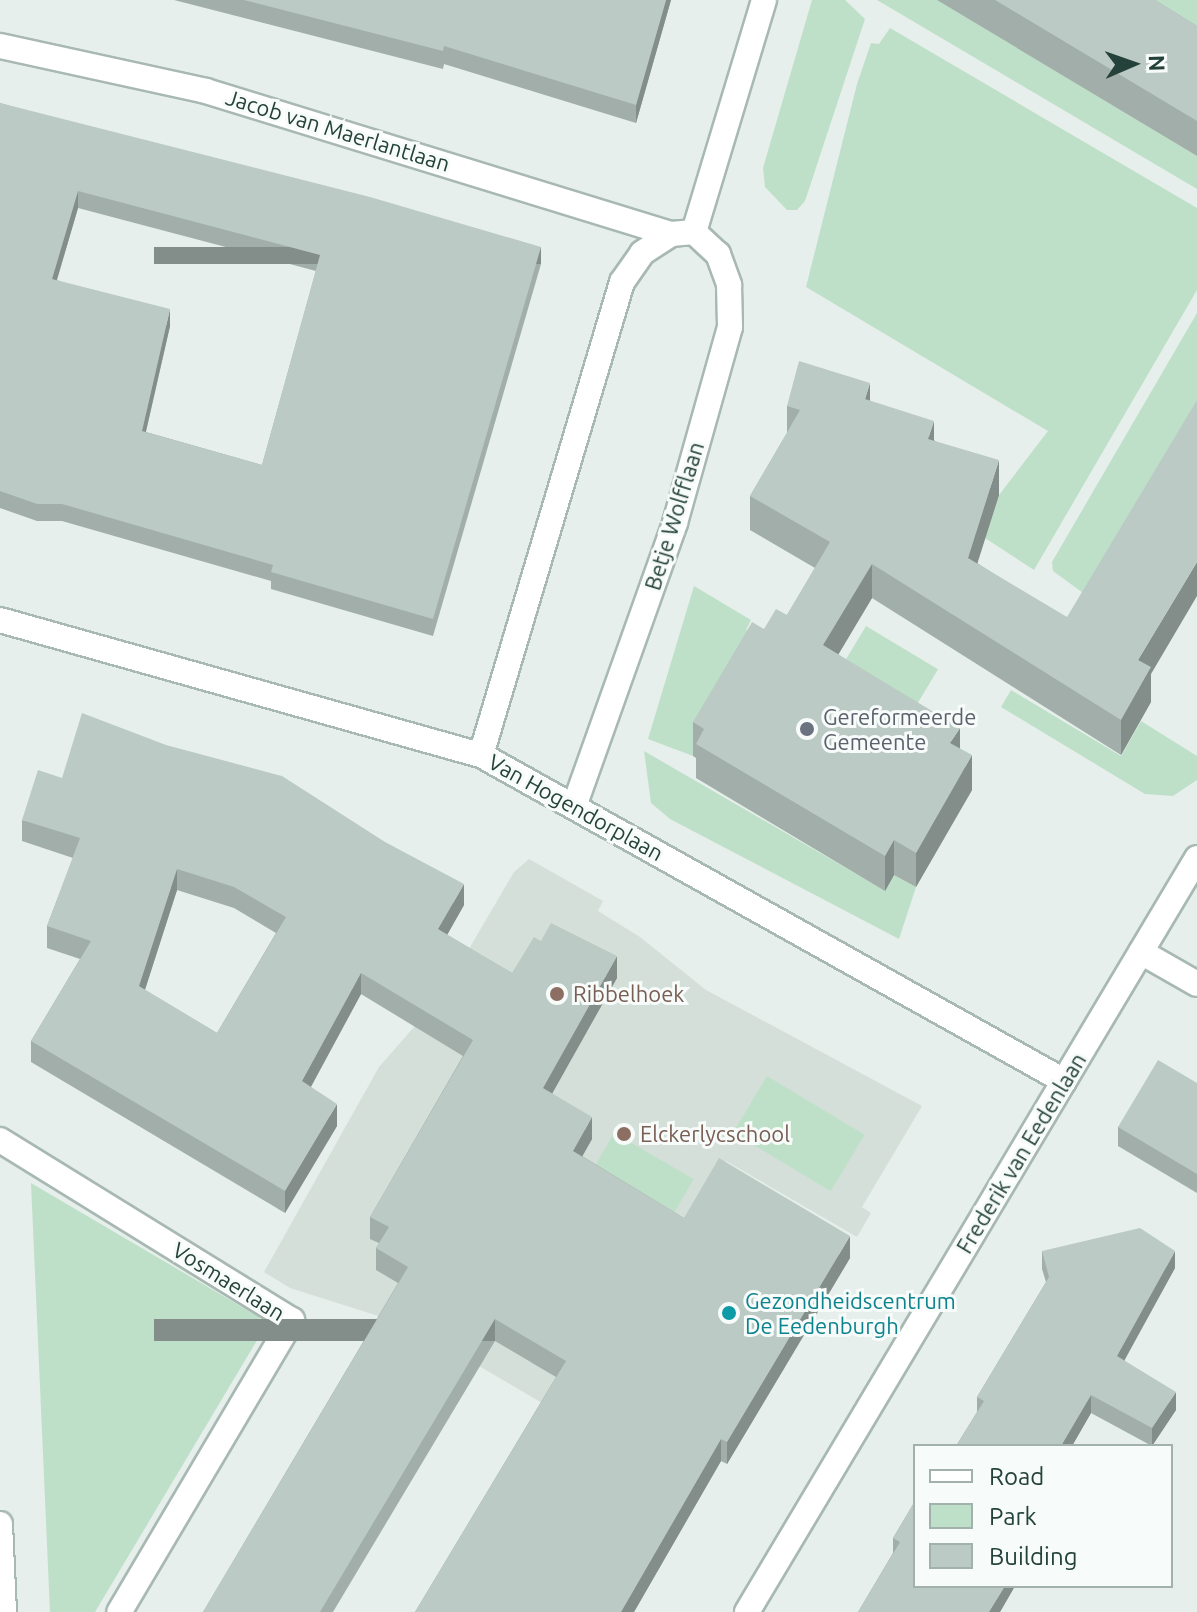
<!DOCTYPE html>
<style>
body{margin:0}
#map{position:relative;width:1197px;height:1612px;overflow:hidden;background:#e6efeb;font-family:Ubuntu,sans-serif}
div>[style]{position:absolute}
[style*='--x']{left:calc(var(--x)*1px);top:calc(var(--y)*1px);width:calc(var(--w)*1px);rotate:calc(var(--a)*1deg)}
.built>*{inset:0;background:#d4dfda}
.green>*{inset:0;background:#bfe0c8;transform-origin:0 0}
.roads{filter:drop-shadow(2px 0 #a8b8b2) drop-shadow(-2px 0 #a8b8b2) drop-shadow(0 2px #a8b8b2) drop-shadow(0 -2px #a8b8b2)}
.minor>*{height:24px;margin:-12px;padding:0 12px;transform-origin:12px;border-radius:12px;background:#fff}
.wall>*{inset:0;background:#a1aea9}
.shaded-wall>*{inset:0;background:#838d89;transform-origin:0 0}
.building>*{inset:0;background:#bbcac4}
.dots>*{width:22px;height:22px;translate:-50% -50%;box-sizing:border-box;border:4px solid #f7fbf9;border-radius:50%}
span{translate:-50% -50%;white-space:nowrap;text-align:center;line-height:1.15;-webkit-text-stroke:6px #f7fbf9;paint-order:stroke}
.street-label{font-size:22px;color:#24423a}
.worship-label{font-size:22px;color:#5b616d}
.left{translate:0 -50%;text-align:left}
.education-label{font-size:22px;color:#785e54}
.culture-label{font-size:22px;color:#0d838f}
.legend{position:absolute;left:913px;top:1444px;width:260px;height:144px;box-sizing:border-box;background:#f7fbf9;border:2px solid #a3b1ad;margin:0;padding:10px 14px;list-style:none;font-size:24px;color:#24423a}
.legend li{display:flex;align-items:center;gap:16px;height:40px}
.legend b{width:40px;border:2px solid #a3b1ad}
.north{position:absolute;left:1093px;top:24px;width:80px;height:80px;-webkit-text-stroke:6px #f7fbf9;paint-order:stroke;rotate:88deg;font-size:22px;font-weight:700;line-height:32px;text-align:center;color:#24423a}
.north::after{content:'';display:block;margin:auto;width:28px;height:36px;background:#24423a;clip-path:polygon(50% 0,100% 100%,50% 72%,0 100%)}
</style>
<div id="map">
<div class="built">
<i style="clip-path:polygon(529px 859px,603px 901px,598px 911px,640px 937px,706px 990px,922px 1106px,862px 1207px,871px 1213px,857px 1237px,726px 1161px,682px 1234px,561px 1367px,542px 1403px,413px 1327px,290px 1288px,264px 1272px,379px 1067px,442px 995px,514px 872px)"></i>
</div>
<div class="green">
<i style="clip-path:polygon(812px 0,845px 0,865px 19px,805px 201px,797px 210px,787px 210px,765px 187px,763px 168px)"></i>
<i style="clip-path:polygon(877px 0,938px 0,1197px 156px,1197px 189px)"></i>
<i style="clip-path:polygon(1118px 0,1197px 0,1197px 48px)"></i>
<i style="clip-path:polygon(890px 28px,1197px 208px,1197px 290px,1034px 570px,985px 538px,999px 495px,1048px 431px,806px 287px,857px 84px,871px 43px,879px 44px)"></i>
<i style="clip-path:polygon(1197px 313px,1197px 452px,1103px 592px,1174px 635px,1161px 650px,1053px 571px,1052px 562px)"></i>
<i style="clip-path:polygon(694px 586px,751px 620px,746px 630px,776px 643px,693px 756px,648px 739px)"></i>
<i style="left:866px;top:626px;width:84px;height:65px;rotate:31deg"></i>
<i style="clip-path:polygon(1011px 690px,1121px 756px,1141px 721px,1197px 756px,1197px 780px,1173px 796px,1145px 794px,1001px 707px)"></i>
<i style="clip-path:polygon(644px 751px,884px 890px,894px 875px,916px 887px,899px 939px,670px 819px,651px 803px)"></i>
<i style="left:767px;top:1076px;width:114px;height:66px;rotate:31deg"></i>
<i style="left:614px;top:1133px;width:92px;height:48px;rotate:30deg"></i>
<i style="clip-path:polygon(31px 1183px,259px 1317px,262px 1332px,95px 1612px,50px 1612px)"></i>
</div>
<div class="roads">
<div class="minor">
<i style="--x:0;--y:46;--w:211;--a:12.3"></i>
<i style="--x:206;--y:91;--w:486;--a:17.1"></i>
<i style="--x:694;--y:232;--w:242;--a:-73.2"></i>
<i style="--x:0;--y:620;--w:500;--a:15.7"></i>
<i style="--x:481;--y:755;--w:668;--a:29.21"></i>
<i style="--x:481;--y:755;--w:494;--a:-73.4"></i>
<i style="--x:622;--y:282;--w:35;--a:-55"></i>
<i style="--x:642;--y:253;--w:35;--a:-33"></i>
<i style="--x:671;--y:234;--w:23;--a:-5"></i>
<i style="--x:694;--y:232;--w:33;--a:43"></i>
<i style="--x:718;--y:254;--w:33;--a:70"></i>
<i style="--x:729;--y:285;--w:42;--a:88.6"></i>
<i style="--x:730;--y:327;--w:204;--a:105.7"></i>
<i style="--x:675;--y:523;--w:298;--a:109.6"></i>
<i style="--x:1141;--y:952;--w:64;--a:29.7"></i>
<i style="--x:0;--y:1140;--w:343;--a:31.7"></i>
<i style="--x:292;--y:1320;--w:339;--a:120.6"></i>
<i style="--x:0;--y:1524;--w:88;--a:87.4"></i>
<i style="--x:747;--y:1612;--w:878;--a:-59.17"></i>
</div>
</div>
<div class="wall">
<i style="clip-path:polygon(174px 0,671px 0,636px 123px,444px 64px,443px 69px)"></i>
<i style="clip-path:polygon(937px 0,1155px 0,1197px 26px,1197px 156px)"></i>
<i style="clip-path:polygon(evenodd,0 103px,541px 264px,433px 636px,271px 589px,271px 581px,62px 521px,37px 521px,0 508px,0 103px,78px 208px,316px 271px,262px 465px,146px 432px,170px 326px,57px 280px,78px 208px)"></i>
<i style="clip-path:polygon(870px 401px,934px 440px,999px 495px,977px 563px,1151px 674px,1151px 702px,1121px 755px,872px 598px,838px 655px,960px 748px,972px 790px,916px 887px,894px 875px,885px 891px,696px 778px,696px 758px,693px 756px,693px 722px,764px 629px,787px 615px,815px 568px,750px 530px,750px 496px,787px 433px,787px 406px)"></i>
<i style="clip-path:polygon(evenodd,22px 820px,464px 905px,447px 935px,512px 973px,617px 978px,552px 1093px,592px 1139px,582px 1156px,684px 1218px,850px 1258px,727px 1464px,721px 1461px,634px 1612px,415px 1612px,556px 1377px,495px 1341px,333px 1612px,203px 1612px,398px 1283px,376px 1270px,376px 1248px,379px 1243px,370px 1239px,370px 1217px,463px 1056px,361px 994px,311px 1087px,337px 1126px,285px 1213px,31px 1062px,31px 1041px,80px 959px,47px 948px,47px 926px,73px 858px,22px 841px,22px 820px,177px 890px,234px 908px,276px 933px,217px 1033px,145px 990px,177px 890px)"></i>
<i style="clip-path:polygon(1197px 1083px,1197px 1193px,1118px 1146px,1118px 1127px)"></i>
<i style="clip-path:polygon(1042px 1251px,1175px 1268px,1124px 1360px,1176px 1410px,1152px 1446px,1091px 1413px,1072px 1446px,956px 1446px,977px 1412px,977px 1397px,1046px 1282px,1042px 1269px)"></i>
<i style="clip-path:polygon(915px 1501px,915px 1586px,1015px 1586px,1000px 1612px,858px 1612px,893px 1553px,893px 1538px)"></i>
</div>
<div class="shaded-wall">
<i style="clip-path:polygon(666px 0,671px 0,636px 123px,636px 105px)"></i>
<i style="clip-path:polygon(78px 191px,78px 208px,52px 296px,52px 279px)"></i>
<i style="left:541px;top:247px;width:17px;height:387px;rotate:90deg"></i>
<i style="clip-path:polygon(170px 309px,170px 326px,142px 448px,142px 431px)"></i>
<i style="clip-path:polygon(870px 383px,870px 417px,865px 399px)"></i>
<i style="clip-path:polygon(934px 421px,934px 455px,928px 439px)"></i>
<i style="clip-path:polygon(999px 460px,999px 495px,968px 593px,968px 558px)"></i>
<i style="clip-path:polygon(1197px 562px,1197px 596px,1151px 674px,1151px 702px,1121px 755px,1121px 720px,1138px 660px)"></i>
<i style="clip-path:polygon(872px 564px,872px 598px,823px 680px,823px 645px)"></i>
<i style="clip-path:polygon(960px 728px,960px 762px,950px 743px)"></i>
<i style="clip-path:polygon(972px 755px,972px 790px,916px 887px,916px 853px)"></i>
<i style="clip-path:polygon(894px 840px,894px 875px,885px 891px,885px 856px)"></i>
<i style="clip-path:polygon(177px 869px,177px 890px,139px 1008px,139px 986px)"></i>
<i style="clip-path:polygon(464px 884px,464px 905px,438px 951px,438px 929px)"></i>
<i style="clip-path:polygon(617px 956px,617px 978px,543px 1110px,543px 1088px)"></i>
<i style="clip-path:polygon(361px 973px,361px 994px,302px 1103px,302px 1081px)"></i>
<i style="clip-path:polygon(337px 1104px,337px 1126px,285px 1213px,285px 1191px)"></i>
<i style="clip-path:polygon(592px 1117px,592px 1139px,573px 1173px,573px 1151px)"></i>
<i style="clip-path:polygon(850px 1236px,850px 1258px,727px 1464px,727px 1442px)"></i>
<i style="clip-path:polygon(1175px 1251px,1175px 1268px,1117px 1374px,1117px 1356px)"></i>
<i style="left:495px;top:1319px;width:22px;height:341px;rotate:90deg"></i>
<i style="clip-path:polygon(1176px 1392px,1176px 1410px,1152px 1446px,1152px 1428px)"></i>
<i style="clip-path:polygon(1091px 1395px,1091px 1413px,1072px 1446px,1061px 1446px)"></i>
<i style="clip-path:polygon(721px 1439px,721px 1461px,634px 1612px,621px 1612px)"></i>
<i style="clip-path:polygon(1005px 1586px,1015px 1586px,1000px 1612px,989px 1612px)"></i>
</div>
<div class="building">
<i style="clip-path:polygon(244px 0,666px 0,636px 105px,444px 46px,443px 51px)"></i>
<i style="clip-path:polygon(995px 0,1155px 0,1197px 26px,1197px 121px)"></i>
<i style="clip-path:polygon(evenodd,0 103px,370px 197px,541px 247px,433px 619px,271px 572px,273px 565px,62px 504px,37px 504px,0 491px,0 103px,78px 191px,320px 255px,262px 465px,142px 431px,170px 309px,52px 279px,78px 191px)"></i>
<i style="clip-path:polygon(799px 361px,870px 383px,865px 399px,934px 421px,928px 439px,999px 460px,968px 558px,1067px 617px,1197px 400px,1197px 562px,1138px 660px,1151px 667px,1121px 720px,872px 564px,823px 645px,960px 728px,950px 743px,972px 755px,916px 853px,894px 840px,885px 856px,696px 744px,704px 729px,693px 722px,752px 622px,764px 629px,776px 609px,787px 615px,830px 542px,750px 496px,800px 410px,787px 406px)"></i>
<i style="clip-path:polygon(evenodd,82px 713px,166px 745px,282px 776px,385px 842px,464px 884px,438px 929px,512px 973px,534px 937px,541px 941px,551px 923px,617px 956px,543px 1088px,592px 1117px,573px 1151px,684px 1218px,719px 1158px,850px 1236px,727px 1442px,721px 1439px,621px 1612px,415px 1612px,566px 1361px,495px 1319px,320px 1612px,203px 1612px,408px 1267px,376px 1248px,389px 1227px,370px 1217px,473px 1040px,361px 973px,302px 1081px,337px 1104px,285px 1191px,31px 1041px,91px 941px,47px 926px,80px 838px,22px 820px,38px 770px,62px 778px,82px 713px,177px 869px,234px 887px,286px 917px,217px 1033px,139px 986px,177px 869px)"></i>
<i style="clip-path:polygon(1158px 1060px,1197px 1083px,1197px 1174px,1118px 1127px)"></i>
<i style="clip-path:polygon(1140px 1228px,1175px 1251px,1117px 1356px,1176px 1392px,1152px 1428px,1091px 1395px,1061px 1446px,956px 1446px,984px 1401px,977px 1397px,1049px 1277px,1042px 1251px)"></i>
<i style="clip-path:polygon(915px 1501px,915px 1586px,1005px 1586px,989px 1612px,858px 1612px,900px 1542px,893px 1538px)"></i>
</div>
<div class="dots">
<i style="left:807px;top:729px;background:#6b7280"></i>
<i style="left:557px;top:994px;background:#8d6e63"></i>
<i style="left:624px;top:1134px;background:#8d6e63"></i>
<i style="left:729px;top:1313px;background:#0f9aa8"></i>
</div>
<div class="street-label">
<span style="left:338px;top:130px;rotate:17deg">Jacob van Maerlantlaan</span>
<span style="left:674px;top:516px;rotate:-73deg">Betje Wolfflaan</span>
<span style="left:576px;top:807px;rotate:29deg">Van Hogendorplaan</span>
<span style="left:1021px;top:1153px;rotate:-59deg">Frederik van Eedenlaan</span>
<span style="left:229px;top:1281px;rotate:32deg">Vosmaerlaan</span>
</div>
<div class="worship-label">
<span class="left" style="left:823px;top:729px">Gereformeerde<br>Gemeente</span>
</div>
<div class="education-label">
<span class="left" style="left:573px;top:994px">Ribbelhoek</span>
<span class="left" style="left:640px;top:1134px">Elckerlycschool</span>
</div>
<div class="culture-label">
<span class="left" style="left:745px;top:1313px">Gezondheidscentrum<br>De Eedenburgh</span>
</div>
<ul class="legend">
<li><b style="height:10px;background:#fff"></b>Road</li>
<li><b style="height:22px;background:#bfe0c8"></b>Park</li>
<li><b style="height:22px;background:#bbcac4"></b>Building</li>
</ul>
<div class="north">N</div>
</div>
